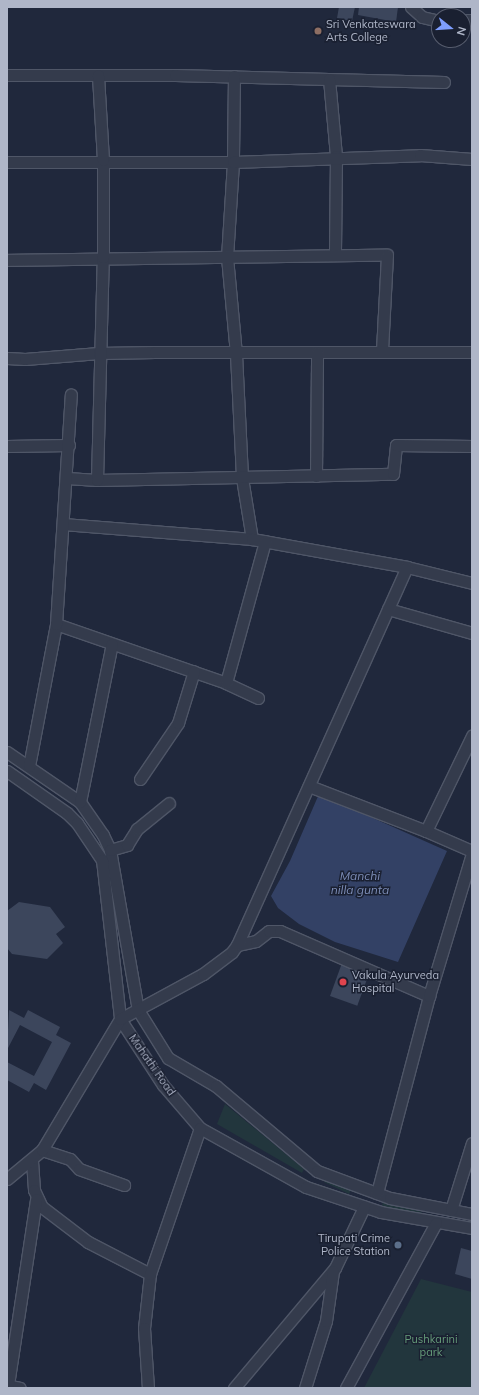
<!DOCTYPE html>
<style>
body{margin:0}
#map{position:relative;width:479px;height:1395px;overflow:hidden;background:#20283c;font-family:Mulish,sans-serif}
div>[style]{position:absolute}
[style*='--x']{left:calc(var(--x)*1px);top:calc(var(--y)*1px);width:calc(var(--w)*1px);rotate:calc(var(--a)*1deg)}
.green>*{inset:0;background:#22363d}
.water>*{inset:0;background:#334165}
.building>*{inset:0;background:#3c465c;transform-origin:0 0}
.roads{filter:drop-shadow(1px 0 #4f5667) drop-shadow(-1px 0 #4f5667) drop-shadow(0 1px #4f5667) drop-shadow(0 -1px #4f5667)}
.minor>*{height:11px;margin:-5.5px;padding:0 5.5px;transform-origin:5.5px;border-radius:5.5px;background:#343b4c}
.dots>*{width:11px;height:11px;translate:-50% -50%;box-sizing:border-box;border:2px solid #1a2031;border-radius:50%}
span{translate:-50% -50%;white-space:nowrap;text-align:center;line-height:1.15;-webkit-text-stroke:3px #1a2031;paint-order:stroke}
.poi-label{font-size:11px;color:#afb6c8}
.left{translate:0 -50%;text-align:left}
.right{translate:-100% -50%;text-align:right}
.street-label{font-size:11px;color:#afb6c8}
.park-label{font-size:11px;color:#659b79}
.water-label{font-size:12px;color:#7d8db7;font-style:italic}
.frame{position:absolute;inset:0;border:8px solid #afb6c8;pointer-events:none}
.north{position:absolute;left:431px;top:8px;width:40px;height:40px;box-sizing:border-box;background:#1a2031;border:1px solid #565c6d;border-radius:50%;rotate:107deg;font-size:11px;font-weight:700;line-height:16px;text-align:center;color:#afb6c8}
.north::after{content:'';display:block;margin:auto;width:14px;height:18px;background:#7e9eff;clip-path:polygon(50% 0,100% 100%,50% 72%,0 100%)}
</style>
<div id="map">
<div class="green">
<i style="clip-path:polygon(225px 1104px,304px 1169px,302px 1173px,217px 1124px)"></i>
<i style="clip-path:polygon(325px 1180px,351px 1190px,349px 1194px,324px 1182px)"></i>
<i style="clip-path:polygon(383px 1201px,422px 1212px,422px 1213px,382px 1207px)"></i>
<i style="clip-path:polygon(421px 1279px,472px 1292px,472px 1388px,364px 1388px)"></i>
</div>
<div class="water">
<i style="clip-path:polygon(319px 794px,447px 851px,398px 962px,335px 942px,299px 924px,278px 908px,271px 896px,290px 861px)"></i>
</div>
<div class="building">
<i style="clip-path:polygon(339px 7px,355px 7px,352px 21px,337px 18px)"></i>
<i style="clip-path:polygon(359px 7px,398px 7px,396px 22px,358px 15px)"></i>
<i style="clip-path:polygon(19px 902px,50px 907px,65px 927px,56px 934px,63px 943px,47px 959px,12px 954px,7px 948px,7px 911px)"></i>
<i style="left:342px;top:963px;width:29px;height:35px;rotate:20deg"></i>
<i style="clip-path:polygon(9px 1010px,24px 1018px,28px 1010px,60px 1027px,56px 1035px,71px 1043px,46px 1090px,34px 1083px,29px 1092px,7px 1080px,7px 1062px,34px 1076px,52px 1042px,20px 1025px,7px 1050px)"></i>
<i style="clip-path:polygon(461px 1248px,472px 1251px,472px 1279px,455px 1274px)"></i>
</div>
<div class="roads">
<div class="minor">
<i style="--x:411;--y:7;--w:15;--a:42"></i>
<i style="--x:422;--y:17;--w:17;--a:13"></i>
<i style="--x:463;--y:20;--w:9;--a:0"></i>
<i style="--x:7;--y:75;--w:168;--a:0"></i>
<i style="--x:175;--y:75;--w:269;--a:1.5"></i>
<i style="--x:234;--y:76;--w:86;--a:90.7"></i>
<i style="--x:233;--y:162;--w:95;--a:93.6"></i>
<i style="--x:227;--y:257;--w:97;--a:84.7"></i>
<i style="--x:236;--y:354;--w:124;--a:87.2"></i>
<i style="--x:242;--y:478;--w:62;--a:80.7"></i>
<i style="--x:329;--y:79;--w:77;--a:84.8"></i>
<i style="--x:336;--y:156;--w:98;--a:90.6"></i>
<i style="--x:7;--y:162;--w:226;--a:0"></i>
<i style="--x:233;--y:162;--w:187;--a:-2.1"></i>
<i style="--x:420;--y:155;--w:52;--a:4.4"></i>
<i style="--x:7;--y:260;--w:380;--a:-0.8"></i>
<i style="--x:387;--y:255;--w:96;--a:93"></i>
<i style="--x:7;--y:358;--w:18;--a:3"></i>
<i style="--x:25;--y:359;--w:74;--a:-4.6"></i>
<i style="--x:99;--y:353;--w:56;--a:-1"></i>
<i style="--x:155;--y:352;--w:317;--a:0"></i>
<i style="--x:7;--y:446;--w:62;--a:-0.9"></i>
<i style="--x:316;--y:476;--w:124;--a:-89.5"></i>
<i style="--x:67;--y:478;--w:30;--a:4"></i>
<i style="--x:97;--y:480;--w:296;--a:-1.2"></i>
<i style="--x:393;--y:474;--w:29;--a:-84"></i>
<i style="--x:396;--y:445;--w:76;--a:0.8"></i>
<i style="--x:97;--y:480;--w:223;--a:-88.5"></i>
<i style="--x:103;--y:257;--w:97;--a:-90"></i>
<i style="--x:103;--y:160;--w:85;--a:-93.4"></i>
<i style="--x:63;--y:524;--w:190;--a:4.5"></i>
<i style="--x:252;--y:539;--w:158;--a:10.2"></i>
<i style="--x:407;--y:567;--w:67;--a:13.8"></i>
<i style="--x:388;--y:609;--w:87;--a:15.9"></i>
<i style="--x:56;--y:624;--w:180;--a:19.1"></i>
<i style="--x:258;--y:698;--w:35;--a:-155"></i>
<i style="--x:226;--y:683;--w:147;--a:-74.6"></i>
<i style="--x:7;--y:752;--w:88;--a:34.4"></i>
<i style="--x:80;--y:802;--w:40;--a:55.1"></i>
<i style="--x:103;--y:835;--w:17;--a:65"></i>
<i style="--x:110;--y:850;--w:162;--a:80.1"></i>
<i style="--x:138;--y:1010;--w:57;--a:58"></i>
<i style="--x:168;--y:1058;--w:56;--a:30.3"></i>
<i style="--x:216;--y:1086;--w:132;--a:40.1"></i>
<i style="--x:317;--y:1171;--w:78;--a:20.3"></i>
<i style="--x:390;--y:1198;--w:84;--a:11"></i>
<i style="--x:29;--y:766;--w:145;--a:-79.2"></i>
<i style="--x:56;--y:624;--w:230;--a:-86.3"></i>
<i style="--x:7;--y:771;--w:73;--a:35"></i>
<i style="--x:67;--y:813;--w:14;--a:45"></i>
<i style="--x:77;--y:823;--w:45;--a:56"></i>
<i style="--x:102;--y:860;--w:160;--a:83.5"></i>
<i style="--x:120;--y:1019;--w:79;--a:56.9"></i>
<i style="--x:163;--y:1085;--w:57;--a:49.3"></i>
<i style="--x:200;--y:1128;--w:121;--a:29.1"></i>
<i style="--x:306;--y:1187;--w:79;--a:18.4"></i>
<i style="--x:381;--y:1212;--w:92;--a:10"></i>
<i style="--x:140;--y:779;--w:68;--a:-55.8"></i>
<i style="--x:178;--y:723;--w:54;--a:-72.9"></i>
<i style="--x:309;--y:786;--w:125;--a:21"></i>
<i style="--x:426;--y:831;--w:50;--a:23.5"></i>
<i style="--x:80;--y:802;--w:161;--a:-78.6"></i>
<i style="--x:426;--y:831;--w:106;--a:-64.2"></i>
<i style="--x:110;--y:850;--w:18;--a:-16"></i>
<i style="--x:127;--y:845;--w:19;--a:-58"></i>
<i style="--x:137;--y:829;--w:41;--a:-39.1"></i>
<i style="--x:237;--y:945;--w:19;--a:-12"></i>
<i style="--x:256;--y:941;--w:16;--a:-38"></i>
<i style="--x:269;--y:931;--w:11;--a:0"></i>
<i style="--x:280;--y:931;--w:163;--a:23.6"></i>
<i style="--x:42;--y:1150;--w:29;--a:18"></i>
<i style="--x:70;--y:1159;--w:13;--a:48"></i>
<i style="--x:79;--y:1169;--w:48;--a:19.6"></i>
<i style="--x:32;--y:1161;--w:29;--a:86"></i>
<i style="--x:34;--y:1190;--w:19;--a:65"></i>
<i style="--x:42;--y:1207;--w:58;--a:37.3"></i>
<i style="--x:88;--y:1242;--w:70;--a:27.3"></i>
<i style="--x:150;--y:1274;--w:54;--a:96.3"></i>
<i style="--x:144;--y:1328;--w:60;--a:86.2"></i>
<i style="--x:7;--y:1179;--w:45;--a:-39.6"></i>
<i style="--x:42;--y:1150;--w:152;--a:-59.2"></i>
<i style="--x:120;--y:1019;--w:94;--a:-28.5"></i>
<i style="--x:203;--y:974;--w:36;--a:-37"></i>
<i style="--x:232;--y:952;--w:9;--a:-54"></i>
<i style="--x:237;--y:945;--w:414;--a:-65.8"></i>
<i style="--x:377;--y:1193;--w:204;--a:-75.2"></i>
<i style="--x:429;--y:996;--w:148;--a:-73.2"></i>
<i style="--x:451;--y:1210;--w:70;--a:-72.6"></i>
<i style="--x:150;--y:1274;--w:154;--a:-71.1"></i>
<i style="--x:7;--y:1385;--w:13;--a:13"></i>
<i style="--x:8;--y:1385;--w:188;--a:-81.4"></i>
<i style="--x:234;--y:1388;--w:157;--a:-49.9"></i>
<i style="--x:335;--y:1268;--w:68;--a:-64.6"></i>
<i style="--x:305;--y:1388;--w:70;--a:-72.6"></i>
<i style="--x:326;--y:1321;--w:50;--a:-82"></i>
<i style="--x:346;--y:1388;--w:188;--a:-61.4"></i>
</div>
</div>
<div class="dots">
<i style="left:318px;top:31px;background:#8d6e63"></i>
<i style="left:343px;top:982px;background:#e0444e"></i>
<i style="left:398px;top:1245px;background:#5c6f8a"></i>
</div>
<div class="poi-label">
<span class="left" style="left:326px;top:31px">Sri Venkateswara<br>Arts College</span>
<span class="left" style="left:352px;top:982px">Vakula Ayurveda<br>Hospital</span>
<span class="right" style="left:390px;top:1245px">Tirupati Crime<br>Police Station</span>
</div>
<div class="street-label">
<span style="left:152px;top:1065px;rotate:55deg">Mahathi Road</span>
</div>
<div class="park-label">
<span style="left:431px;top:1346px">Pushkarini<br>park</span>
</div>
<div class="water-label">
<span style="left:360px;top:883px">Manchi<br>nilla gunta</span>
</div>
<div class="frame"></div>
<div class="north">N</div>
</div>
